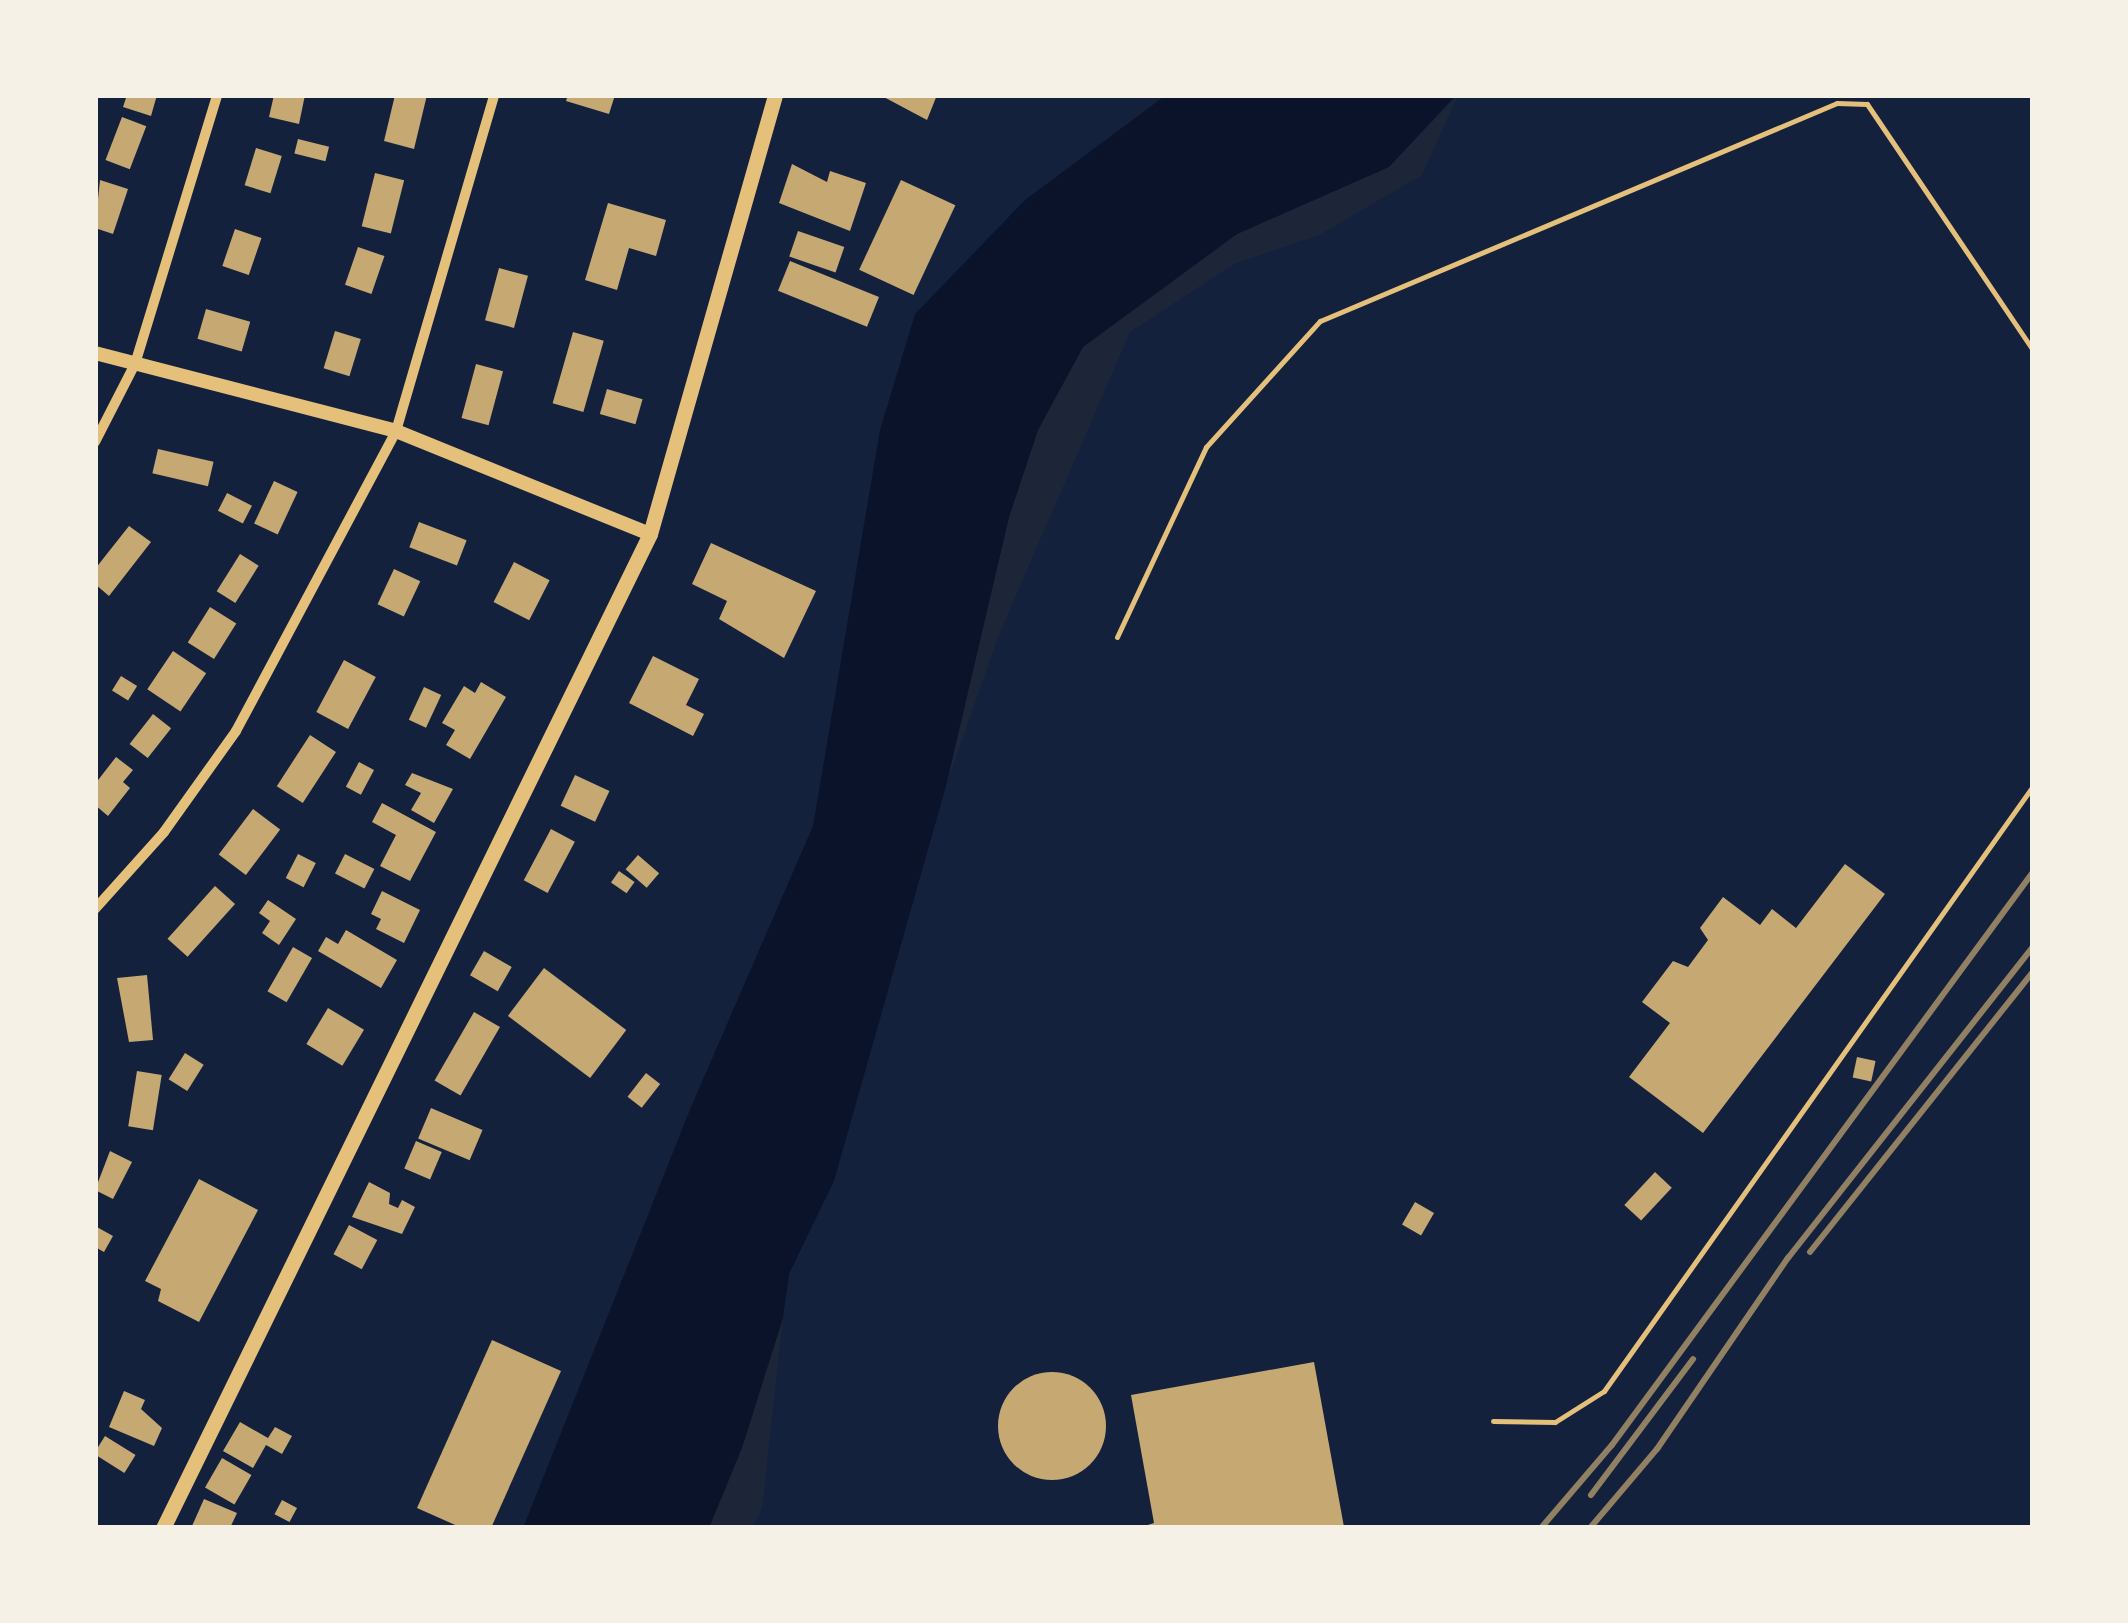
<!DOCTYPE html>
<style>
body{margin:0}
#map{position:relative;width:2128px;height:1623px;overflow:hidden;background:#14213d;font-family:Raleway,sans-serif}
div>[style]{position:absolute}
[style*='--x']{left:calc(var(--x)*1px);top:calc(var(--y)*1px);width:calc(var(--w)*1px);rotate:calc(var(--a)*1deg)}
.green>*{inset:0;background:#1d2539}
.water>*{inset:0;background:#0b132b}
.building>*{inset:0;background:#c6a872;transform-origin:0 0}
.round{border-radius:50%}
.service>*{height:5px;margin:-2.5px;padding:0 2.5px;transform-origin:2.5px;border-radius:2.5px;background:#e5c07b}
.minor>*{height:10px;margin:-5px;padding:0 5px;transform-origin:5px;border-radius:5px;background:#e5c07b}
.tertiary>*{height:14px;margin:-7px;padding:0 7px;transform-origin:7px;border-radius:7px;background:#e5c07b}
.secondary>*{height:15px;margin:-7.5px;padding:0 7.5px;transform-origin:7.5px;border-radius:7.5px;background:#e5c07b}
.rail>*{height:6px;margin:-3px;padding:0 3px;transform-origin:3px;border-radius:3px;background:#918062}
span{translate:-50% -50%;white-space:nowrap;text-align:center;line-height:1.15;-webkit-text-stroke:8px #f6f1e7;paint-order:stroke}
.frame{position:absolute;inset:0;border:98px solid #f6f1e7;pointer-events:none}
</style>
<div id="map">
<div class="green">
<i style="clip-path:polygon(1458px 95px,1422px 175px,1319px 235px,1234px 264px,1130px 332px,998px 637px,946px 786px,1009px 517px,1038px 430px,1083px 347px,1237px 234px,1389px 167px)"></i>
<i style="clip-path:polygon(783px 1318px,762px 1508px,752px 1528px,709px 1528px)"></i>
</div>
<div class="water">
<i style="clip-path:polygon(1166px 95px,1456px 95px,1389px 167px,1237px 234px,1083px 347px,1038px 430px,1009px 517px,946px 786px,834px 1181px,789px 1274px,783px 1318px,742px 1448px,709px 1528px,523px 1528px,691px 1107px,813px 826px,880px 430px,915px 314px,1025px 200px)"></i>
</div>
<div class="building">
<i style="clip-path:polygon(127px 95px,157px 95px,151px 116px,123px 107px)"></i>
<i style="clip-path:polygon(274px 95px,305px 95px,299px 124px,269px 117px)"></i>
<i style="clip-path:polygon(395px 95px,427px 95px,414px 149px,384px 141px)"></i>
<i style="clip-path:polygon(568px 95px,615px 95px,609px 114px,566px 101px)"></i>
<i style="clip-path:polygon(880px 95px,937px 95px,927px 120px)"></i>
<i style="left:122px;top:117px;width:26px;height:46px;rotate:21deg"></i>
<i style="left:298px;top:139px;width:32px;height:15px;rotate:14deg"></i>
<i style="left:256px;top:148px;width:27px;height:39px;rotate:17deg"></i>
<i style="clip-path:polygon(792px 164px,827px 182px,830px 171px,866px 183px,850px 231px,779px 203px)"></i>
<i style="left:375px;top:173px;width:30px;height:55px;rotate:14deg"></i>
<i style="clip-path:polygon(100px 180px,128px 189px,113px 234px,95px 228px)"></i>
<i style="left:901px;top:180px;width:60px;height:99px;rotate:25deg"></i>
<i style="clip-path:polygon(608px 203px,666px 220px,656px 256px,629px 248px,617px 290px,585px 280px)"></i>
<i style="left:235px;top:229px;width:28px;height:39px;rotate:19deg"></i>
<i style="left:798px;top:231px;width:49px;height:27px;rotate:19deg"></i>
<i style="left:358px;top:247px;width:28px;height:40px;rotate:19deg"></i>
<i style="left:790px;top:261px;width:96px;height:32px;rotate:22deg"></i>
<i style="left:499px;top:268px;width:30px;height:54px;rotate:15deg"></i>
<i style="left:206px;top:309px;width:46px;height:31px;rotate:16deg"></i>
<i style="left:335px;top:331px;width:27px;height:39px;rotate:17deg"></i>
<i style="left:573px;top:332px;width:32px;height:74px;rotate:16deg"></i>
<i style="left:476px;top:364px;width:28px;height:56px;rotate:15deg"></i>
<i style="left:607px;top:389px;width:37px;height:26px;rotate:16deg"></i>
<i style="left:158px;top:449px;width:57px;height:25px;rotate:13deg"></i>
<i style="left:274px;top:481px;width:26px;height:47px;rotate:25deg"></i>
<i style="left:227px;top:493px;width:28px;height:20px;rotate:27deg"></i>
<i style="left:419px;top:522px;width:51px;height:27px;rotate:21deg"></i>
<i style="clip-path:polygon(129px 526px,151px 542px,109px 596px,95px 584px,95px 569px)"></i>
<i style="clip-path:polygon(711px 543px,816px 591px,784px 658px,719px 619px,727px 601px,692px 584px)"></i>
<i style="left:240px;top:554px;width:22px;height:44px;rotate:32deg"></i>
<i style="left:514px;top:562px;width:40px;height:45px;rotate:27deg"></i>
<i style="left:394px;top:569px;width:29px;height:39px;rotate:25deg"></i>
<i style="left:210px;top:607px;width:31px;height:42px;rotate:32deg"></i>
<i style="left:173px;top:651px;width:40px;height:46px;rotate:34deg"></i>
<i style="clip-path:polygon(653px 656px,699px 679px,686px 705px,704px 714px,693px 736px,629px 703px)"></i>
<i style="left:344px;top:660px;width:36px;height:59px;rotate:28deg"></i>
<i style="left:121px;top:676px;width:19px;height:17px;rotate:32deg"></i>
<i style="clip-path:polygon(481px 682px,506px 697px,470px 759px,446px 745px,455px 730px,442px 723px,464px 686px,475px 693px)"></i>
<i style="left:424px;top:687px;width:19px;height:36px;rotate:25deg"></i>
<i style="left:153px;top:714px;width:23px;height:38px;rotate:38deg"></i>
<i style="left:310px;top:735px;width:31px;height:61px;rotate:33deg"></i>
<i style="clip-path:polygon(116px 757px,133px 770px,123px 782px,130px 788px,108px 816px,95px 805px,95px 784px)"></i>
<i style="left:359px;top:762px;width:17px;height:28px;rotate:28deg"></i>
<i style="clip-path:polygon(412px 773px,453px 789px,434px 823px,411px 810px,421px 793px,405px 785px)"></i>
<i style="left:575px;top:775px;width:38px;height:34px;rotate:25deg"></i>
<i style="clip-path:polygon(382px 803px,436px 832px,410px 881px,380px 866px,396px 835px,372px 822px)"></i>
<i style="left:253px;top:809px;width:34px;height:57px;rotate:37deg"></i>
<i style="left:551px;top:829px;width:27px;height:58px;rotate:28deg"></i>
<i style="left:298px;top:854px;width:20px;height:27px;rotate:27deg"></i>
<i style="left:345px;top:854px;width:33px;height:22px;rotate:27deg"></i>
<i style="left:638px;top:855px;width:28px;height:19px;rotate:41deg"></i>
<i style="clip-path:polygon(1845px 864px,1885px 894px,1703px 1133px,1629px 1077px,1670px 1023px,1642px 1002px,1673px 961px,1688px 967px,1708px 940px,1700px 928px,1723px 897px,1760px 925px,1772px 909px,1796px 928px)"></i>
<i style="left:619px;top:871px;width:19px;height:14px;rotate:35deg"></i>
<i style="left:215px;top:886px;width:27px;height:71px;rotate:42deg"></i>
<i style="clip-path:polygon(382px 891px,420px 910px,404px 943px,376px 929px,381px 919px,371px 914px)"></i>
<i style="clip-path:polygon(268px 900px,296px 919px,279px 945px,262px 933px,270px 921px,259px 913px)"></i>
<i style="clip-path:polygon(346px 930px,397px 960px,381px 988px,318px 951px,326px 937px,338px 944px)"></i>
<i style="left:293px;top:947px;width:22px;height:51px;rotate:30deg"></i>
<i style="left:484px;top:951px;width:32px;height:28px;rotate:30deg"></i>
<i style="left:544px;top:968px;width:103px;height:60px;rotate:37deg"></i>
<i style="clip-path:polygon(147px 975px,153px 1040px,129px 1042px,117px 978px)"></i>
<i style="left:328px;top:1008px;width:42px;height:42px;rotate:31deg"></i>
<i style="left:474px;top:1012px;width:30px;height:79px;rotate:30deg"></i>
<i style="left:185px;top:1053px;width:22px;height:31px;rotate:32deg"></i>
<i style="left:1857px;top:1057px;width:19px;height:21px;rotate:12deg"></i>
<i style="left:137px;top:1071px;width:25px;height:56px;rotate:9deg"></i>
<i style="left:646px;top:1073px;width:18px;height:30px;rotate:38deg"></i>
<i style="left:431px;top:1108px;width:56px;height:33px;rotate:23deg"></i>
<i style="left:416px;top:1141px;width:28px;height:30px;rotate:23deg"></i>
<i style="clip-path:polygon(110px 1151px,132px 1162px,113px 1199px,95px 1190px)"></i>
<i style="left:1655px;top:1172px;width:23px;height:45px;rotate:43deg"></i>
<i style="clip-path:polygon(199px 1179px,258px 1210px,199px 1322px,158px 1301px,161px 1289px,145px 1281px)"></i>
<i style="clip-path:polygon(369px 1182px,390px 1193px,389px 1204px,398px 1208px,402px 1200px,415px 1207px,402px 1234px,352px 1217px)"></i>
<i style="left:1415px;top:1202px;width:22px;height:26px;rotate:30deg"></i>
<i style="left:349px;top:1225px;width:32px;height:33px;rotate:28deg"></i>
<i style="clip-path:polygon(95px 1226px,113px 1236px,104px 1252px,95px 1247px)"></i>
<i style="clip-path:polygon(492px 1340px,561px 1371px,491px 1528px,462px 1528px,417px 1508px)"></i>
<i style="clip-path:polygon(1314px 1362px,1344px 1527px,1138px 1528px,1154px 1523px,1131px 1395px)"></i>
<i class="round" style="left:998px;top:1372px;width:108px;height:108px"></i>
<i style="clip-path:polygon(124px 1391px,145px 1400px,141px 1409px,162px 1428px,154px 1446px,109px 1427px)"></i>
<i style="clip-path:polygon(240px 1422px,268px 1438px,275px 1427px,292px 1436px,282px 1454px,266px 1445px,253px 1468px,223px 1451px)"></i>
<i style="left:105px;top:1436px;width:36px;height:21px;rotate:32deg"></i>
<i style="left:222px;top:1458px;width:34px;height:34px;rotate:30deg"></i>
<i style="clip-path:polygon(204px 1499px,237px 1513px,230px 1528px,192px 1526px)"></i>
<i style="left:282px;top:1500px;width:17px;height:16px;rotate:28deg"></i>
</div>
<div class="service">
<i style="--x:1117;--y:637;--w:210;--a:-64.9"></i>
<i style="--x:1206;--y:447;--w:170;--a:-47.9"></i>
<i style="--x:1320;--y:321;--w:561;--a:-22.86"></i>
<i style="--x:1837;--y:103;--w:30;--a:2"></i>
<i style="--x:1867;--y:104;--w:297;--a:56"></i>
<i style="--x:1493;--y:1421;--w:62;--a:0.9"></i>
<i style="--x:1555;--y:1422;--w:58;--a:-32.3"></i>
<i style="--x:1604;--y:1391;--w:742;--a:-54.66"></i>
</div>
<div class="minor">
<i style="--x:95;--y:442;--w:88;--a:-62.9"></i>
<i style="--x:135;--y:364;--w:281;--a:-73"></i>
<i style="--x:95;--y:909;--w:103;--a:-48.1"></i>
<i style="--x:164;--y:832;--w:124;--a:-54.5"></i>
<i style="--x:236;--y:731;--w:340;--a:-61.9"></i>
<i style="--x:396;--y:431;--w:350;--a:-73.7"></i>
</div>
<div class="tertiary">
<i style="--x:95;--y:353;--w:311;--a:14.5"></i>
<i style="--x:396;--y:431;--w:274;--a:22.1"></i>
</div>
<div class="secondary">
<i style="--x:163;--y:1528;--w:1107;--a:-63.9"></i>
<i style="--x:650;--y:534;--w:456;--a:-74.1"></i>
</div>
<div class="rail">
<i style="--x:1810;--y:1252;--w:358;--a:-51.5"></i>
<i style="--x:1591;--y:1495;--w:170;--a:-53.1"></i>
<i style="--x:1541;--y:1528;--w:109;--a:-49.5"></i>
<i style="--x:1612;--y:1445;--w:711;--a:-53.69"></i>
<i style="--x:1590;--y:1528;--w:104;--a:-49.7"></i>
<i style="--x:1657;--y:1449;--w:232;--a:-55.6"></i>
<i style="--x:1788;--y:1258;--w:396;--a:-51.8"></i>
</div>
<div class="frame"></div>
</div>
